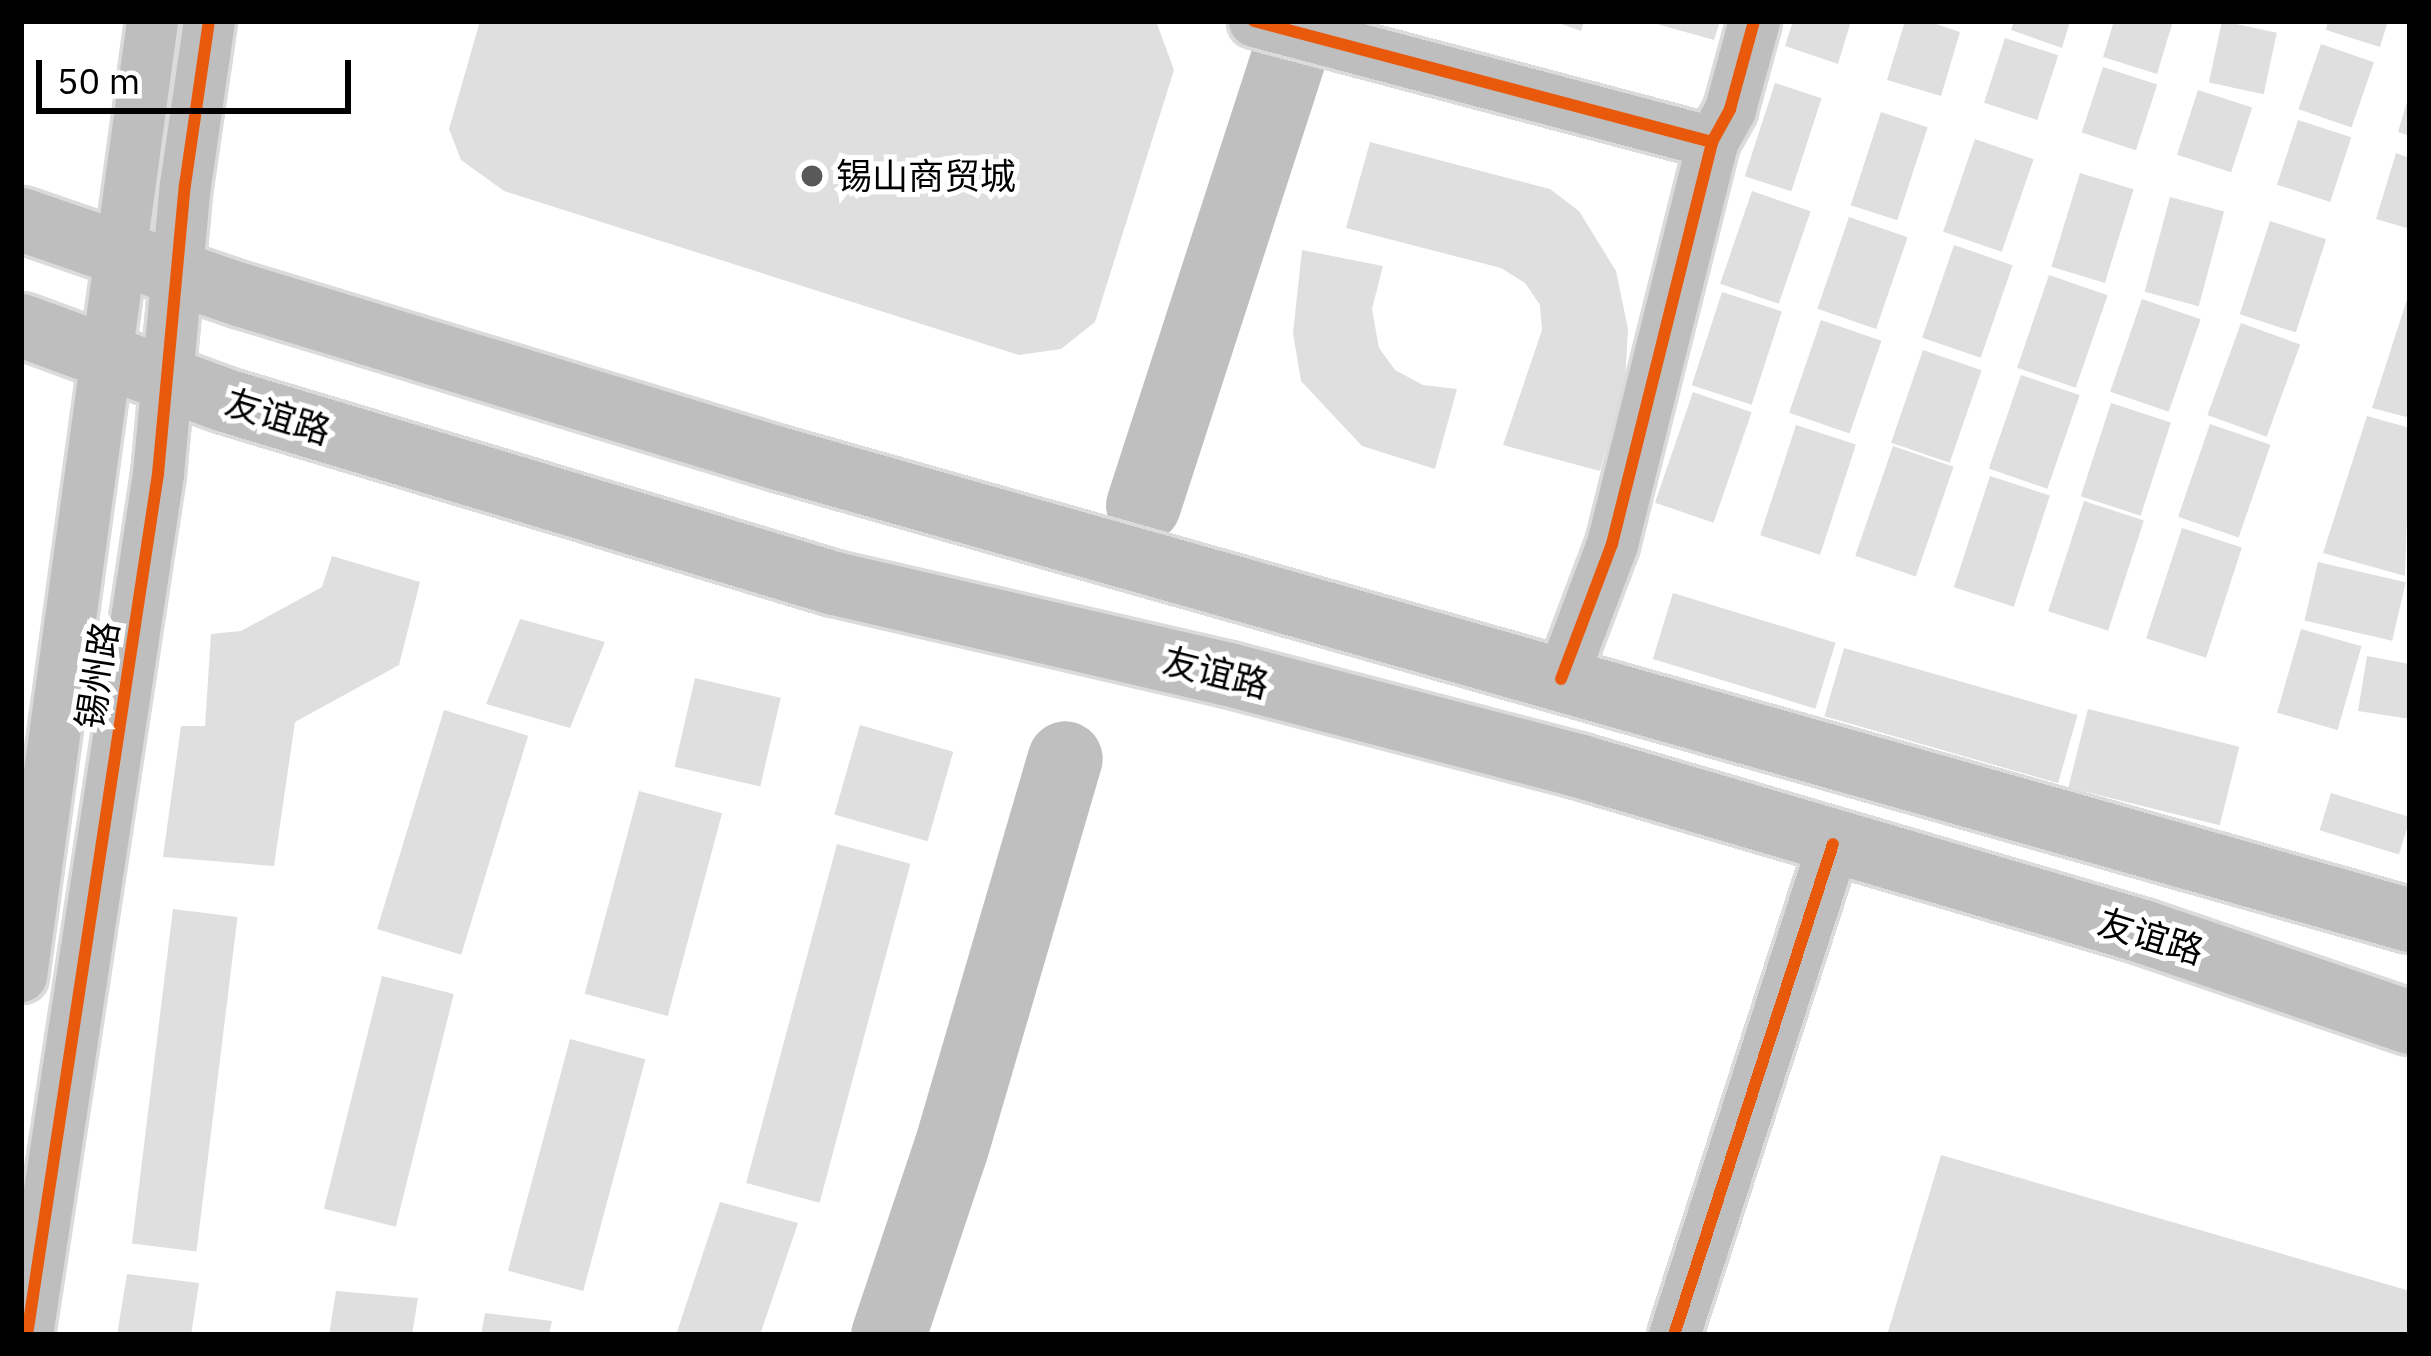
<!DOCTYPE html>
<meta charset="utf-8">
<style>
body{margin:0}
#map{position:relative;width:2431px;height:1356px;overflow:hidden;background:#fff;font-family:"IBM Plex Sans","Noto Sans SC",sans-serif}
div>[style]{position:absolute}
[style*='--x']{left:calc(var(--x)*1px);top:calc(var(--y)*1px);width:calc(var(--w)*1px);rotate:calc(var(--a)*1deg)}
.river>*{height:75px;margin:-37.5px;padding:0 37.5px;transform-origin:37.5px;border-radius:37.5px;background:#bfbfbf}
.building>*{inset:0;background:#dfdfdf;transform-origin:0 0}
.roads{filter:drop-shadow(3px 0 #dbdbdb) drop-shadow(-3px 0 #dbdbdb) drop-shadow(0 3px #dbdbdb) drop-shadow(0 -3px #dbdbdb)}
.minor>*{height:51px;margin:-25.5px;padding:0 25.5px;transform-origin:25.5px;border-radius:25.5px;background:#bebebe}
.major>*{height:63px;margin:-31.5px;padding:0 31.5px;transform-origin:31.5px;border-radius:31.5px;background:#bebebe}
.cycleway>*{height:12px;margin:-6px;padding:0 6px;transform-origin:6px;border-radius:6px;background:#e8590c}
.dots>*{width:33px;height:33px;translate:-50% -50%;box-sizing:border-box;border:6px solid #fff;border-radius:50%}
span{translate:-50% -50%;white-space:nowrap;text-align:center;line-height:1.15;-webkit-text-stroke:10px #fff;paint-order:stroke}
.poi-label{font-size:36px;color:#000}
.left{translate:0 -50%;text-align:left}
.street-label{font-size:36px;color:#000}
.frame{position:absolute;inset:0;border:24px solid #000;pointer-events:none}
.scale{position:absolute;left:36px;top:60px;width:315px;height:54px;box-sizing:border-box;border:6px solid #000;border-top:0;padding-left:15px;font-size:36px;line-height:42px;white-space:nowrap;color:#000;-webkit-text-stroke:9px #fff;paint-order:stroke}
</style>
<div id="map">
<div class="river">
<i style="--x:1143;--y:505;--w:509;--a:-72.03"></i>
<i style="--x:888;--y:1335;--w:198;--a:-71.5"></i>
<i style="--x:951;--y:1147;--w:405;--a:-73.7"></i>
</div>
<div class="building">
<i style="clip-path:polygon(480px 21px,1156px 21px,1174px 70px,1095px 322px,1061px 349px,1019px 355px,504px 191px,461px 160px,449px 129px)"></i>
<i style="clip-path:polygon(1553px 21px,1584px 21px,1581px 31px)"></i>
<i style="clip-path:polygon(1646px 21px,1720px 21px,1714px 40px)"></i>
<i style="clip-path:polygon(1793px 21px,1851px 21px,1838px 64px,1785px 46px)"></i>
<i style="clip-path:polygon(1905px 21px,1927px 21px,1960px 32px,1941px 96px,1887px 80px)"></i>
<i style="clip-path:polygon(2014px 21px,2070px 21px,2062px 48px,2011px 30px)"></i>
<i style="clip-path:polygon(2114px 21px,2173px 21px,2157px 74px,2103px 57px)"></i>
<i style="left:2222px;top:21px;width:56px;height:63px;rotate:12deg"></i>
<i style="clip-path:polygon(2328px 21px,2388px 21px,2380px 47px,2326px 30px)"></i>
<i style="left:2005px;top:38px;width:56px;height:68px;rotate:18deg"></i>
<i style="left:2321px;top:44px;width:56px;height:69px;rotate:19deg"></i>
<i style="left:2103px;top:67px;width:57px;height:69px;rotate:18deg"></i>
<i style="left:1775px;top:83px;width:49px;height:98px;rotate:18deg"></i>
<i style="left:2198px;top:90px;width:57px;height:68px;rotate:18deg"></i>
<i style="clip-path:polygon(2409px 95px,2410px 95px,2410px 136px,2398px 132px)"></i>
<i style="left:1881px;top:112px;width:49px;height:98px;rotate:18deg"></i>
<i style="left:2298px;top:120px;width:56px;height:68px;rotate:18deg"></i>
<i style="left:1975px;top:139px;width:62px;height:98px;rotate:19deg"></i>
<i style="clip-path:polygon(1370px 142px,1550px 189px,1579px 211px,1616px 271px,1628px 329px,1625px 382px,1600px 471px,1503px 445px,1542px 330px,1540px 305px,1525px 283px,1501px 268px,1346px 228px)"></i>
<i style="clip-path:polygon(2396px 153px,2410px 158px,2410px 229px,2376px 219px)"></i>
<i style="left:2080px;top:173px;width:56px;height:98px;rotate:17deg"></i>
<i style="left:1752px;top:191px;width:62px;height:98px;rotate:19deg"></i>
<i style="left:2170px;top:197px;width:56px;height:98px;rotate:15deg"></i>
<i style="left:1849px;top:217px;width:62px;height:97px;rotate:19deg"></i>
<i style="left:2270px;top:221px;width:59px;height:98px;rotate:18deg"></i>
<i style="left:1954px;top:245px;width:62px;height:98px;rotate:19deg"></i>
<i style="clip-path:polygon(1302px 250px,1383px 266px,1372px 309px,1379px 348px,1395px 370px,1423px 385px,1457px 389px,1435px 469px,1362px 446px,1301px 381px,1293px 333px)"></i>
<i style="left:2049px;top:275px;width:62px;height:98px;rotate:19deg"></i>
<i style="left:1722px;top:292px;width:63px;height:98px;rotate:18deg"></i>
<i style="clip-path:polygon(2409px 293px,2410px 293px,2410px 418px,2372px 408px)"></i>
<i style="left:2142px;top:299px;width:62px;height:98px;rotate:19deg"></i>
<i style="left:1821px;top:320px;width:64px;height:98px;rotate:19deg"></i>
<i style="left:2241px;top:323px;width:63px;height:98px;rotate:20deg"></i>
<i style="left:1923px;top:350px;width:62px;height:98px;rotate:19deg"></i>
<i style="left:2021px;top:375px;width:62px;height:99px;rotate:19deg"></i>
<i style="left:1693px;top:392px;width:62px;height:117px;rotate:19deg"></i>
<i style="left:2111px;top:403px;width:63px;height:98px;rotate:18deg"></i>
<i style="clip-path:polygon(2367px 416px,2410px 428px,2405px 576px,2323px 553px)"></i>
<i style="left:2210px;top:424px;width:64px;height:98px;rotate:19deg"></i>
<i style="left:1796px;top:425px;width:63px;height:116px;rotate:18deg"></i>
<i style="left:1893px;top:446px;width:64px;height:116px;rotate:19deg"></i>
<i style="left:1990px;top:476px;width:63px;height:117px;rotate:18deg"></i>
<i style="left:2084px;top:501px;width:63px;height:116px;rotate:18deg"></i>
<i style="left:2182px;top:528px;width:63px;height:116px;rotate:18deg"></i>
<i style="clip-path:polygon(332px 556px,420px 582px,399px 665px,295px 722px,274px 866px,163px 857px,181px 726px,205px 726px,211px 634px,241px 631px,322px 587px)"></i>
<i style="left:2318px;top:562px;width:90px;height:60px;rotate:13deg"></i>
<i style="left:1673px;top:593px;width:170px;height:69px;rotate:17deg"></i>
<i style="clip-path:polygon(520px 619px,605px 642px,570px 728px,486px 704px)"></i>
<i style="left:2301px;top:629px;width:63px;height:87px;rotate:16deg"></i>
<i style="left:1844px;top:648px;width:243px;height:71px;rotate:16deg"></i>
<i style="clip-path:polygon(2367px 656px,2410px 664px,2410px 719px,2358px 711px)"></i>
<i style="left:695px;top:678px;width:88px;height:91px;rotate:13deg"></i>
<i style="left:2088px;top:709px;width:156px;height:81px;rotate:14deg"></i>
<i style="left:444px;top:710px;width:88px;height:229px;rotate:17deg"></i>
<i style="left:860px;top:725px;width:97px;height:93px;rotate:16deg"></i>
<i style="left:639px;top:791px;width:86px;height:210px;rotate:15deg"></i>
<i style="left:2331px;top:793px;width:83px;height:39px;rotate:17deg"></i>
<i style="left:837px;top:844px;width:76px;height:351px;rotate:15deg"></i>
<i style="left:173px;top:909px;width:65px;height:337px;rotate:7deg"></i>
<i style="left:382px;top:976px;width:74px;height:240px;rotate:14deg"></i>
<i style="left:570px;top:1039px;width:78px;height:240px;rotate:15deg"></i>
<i style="clip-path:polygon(1941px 1155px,2410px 1291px,2410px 1335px,1887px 1335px)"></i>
<i style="clip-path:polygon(720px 1202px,798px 1223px,760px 1335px,676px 1335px)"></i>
<i style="clip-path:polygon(127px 1274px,199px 1283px,191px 1335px,117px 1335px)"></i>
<i style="clip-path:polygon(336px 1291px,418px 1298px,412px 1335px,329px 1335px)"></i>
<i style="clip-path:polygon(485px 1313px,552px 1321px,549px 1335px,481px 1335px)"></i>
</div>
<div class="roads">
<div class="minor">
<i style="--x:1254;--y:21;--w:474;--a:14.8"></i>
<i style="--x:1561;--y:679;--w:144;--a:-69.3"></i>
<i style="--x:1612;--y:544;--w:414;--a:-76"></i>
<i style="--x:1712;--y:142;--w:38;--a:-61"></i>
<i style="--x:1730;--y:109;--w:91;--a:-74.7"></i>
<i style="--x:21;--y:976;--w:964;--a:-82.19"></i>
<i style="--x:27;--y:1335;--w:871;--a:-81.35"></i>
<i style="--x:158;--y:474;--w:290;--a:-84.7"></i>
<i style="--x:185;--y:185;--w:166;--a:-81.7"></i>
<i style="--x:1674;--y:1335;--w:516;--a:-72.06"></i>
</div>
<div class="major">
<i style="--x:21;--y:219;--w:231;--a:19"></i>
<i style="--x:239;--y:294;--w:563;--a:16.92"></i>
<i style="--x:778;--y:458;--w:1696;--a:15.81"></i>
<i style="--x:21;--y:325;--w:217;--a:20.2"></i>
<i style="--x:225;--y:400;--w:636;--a:16.73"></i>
<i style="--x:834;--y:583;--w:404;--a:13"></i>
<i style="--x:1228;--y:674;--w:361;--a:14.6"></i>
<i style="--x:1577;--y:765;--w:589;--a:16.37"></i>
<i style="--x:2142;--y:931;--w:283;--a:18.8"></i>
</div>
</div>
<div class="cycleway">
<i style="--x:1254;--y:21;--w:474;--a:14.8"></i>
<i style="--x:1561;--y:679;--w:144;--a:-69.3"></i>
<i style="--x:1612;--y:544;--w:414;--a:-76"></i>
<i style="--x:1712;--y:142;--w:38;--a:-61"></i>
<i style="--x:1730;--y:109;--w:91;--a:-74.7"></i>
<i style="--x:27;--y:1335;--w:871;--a:-81.35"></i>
<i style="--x:158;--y:474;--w:290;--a:-84.7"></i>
<i style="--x:185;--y:185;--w:166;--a:-81.7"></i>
<i style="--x:1674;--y:1335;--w:516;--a:-72.06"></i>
</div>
<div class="dots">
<i style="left:812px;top:176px;background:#595959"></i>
</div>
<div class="poi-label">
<span class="left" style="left:836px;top:176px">锡山商贸城</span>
</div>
<div class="street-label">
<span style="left:278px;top:416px;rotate:17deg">友谊路</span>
<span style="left:1216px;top:672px;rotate:14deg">友谊路</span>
<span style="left:97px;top:675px;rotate:-81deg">锡州路</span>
<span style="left:2151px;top:936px;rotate:17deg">友谊路</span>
</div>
<div class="frame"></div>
<div class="scale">50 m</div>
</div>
